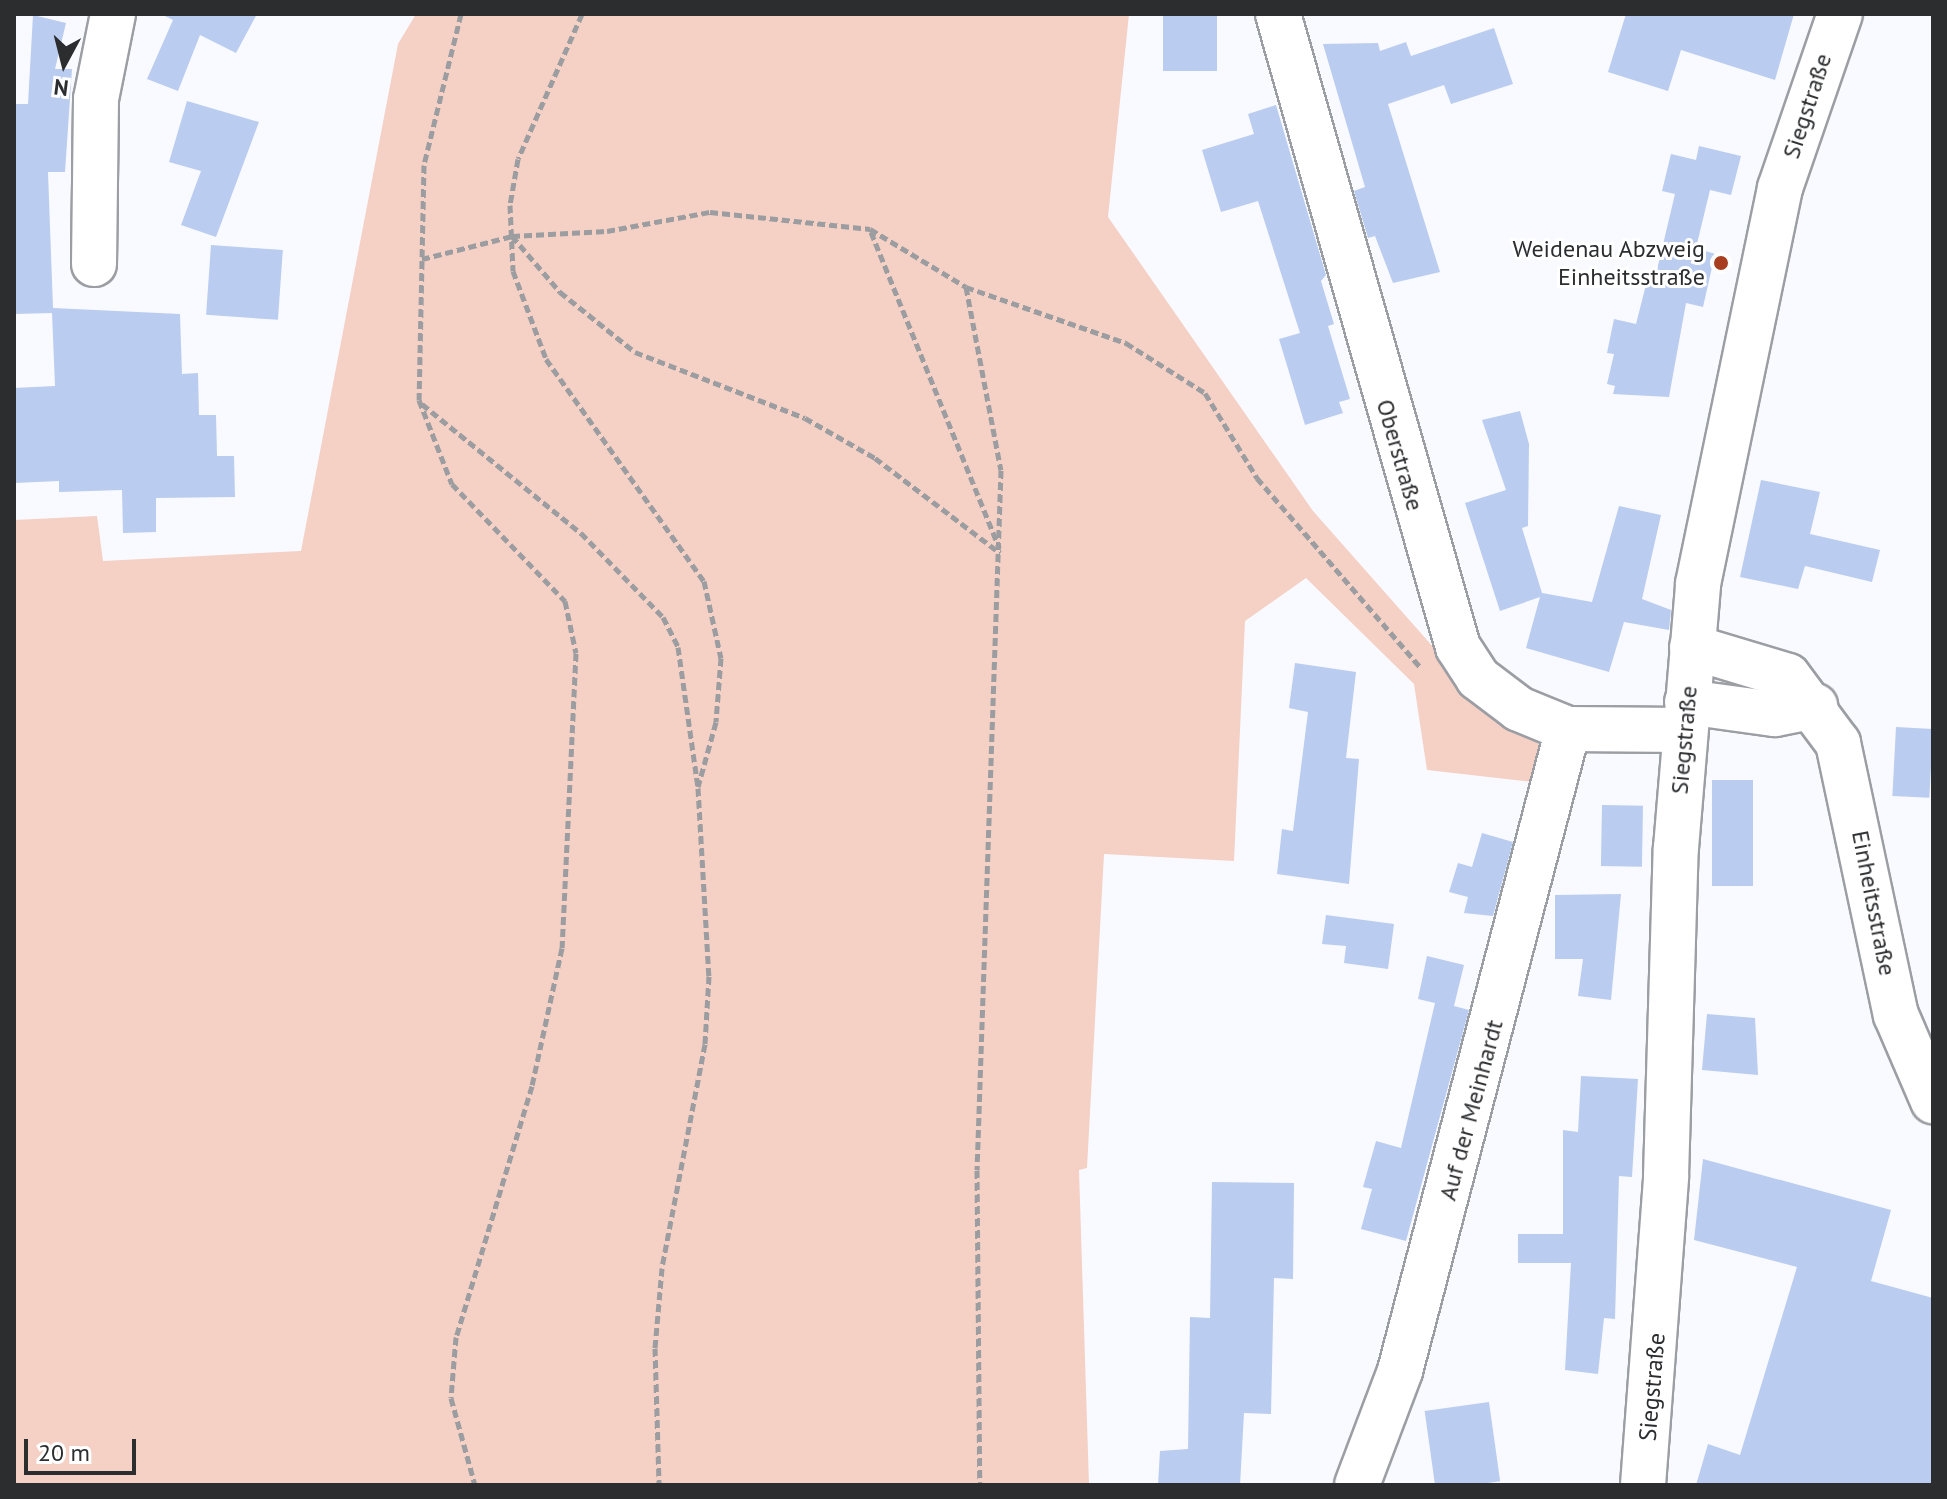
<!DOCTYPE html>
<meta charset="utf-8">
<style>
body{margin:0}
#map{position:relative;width:1947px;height:1499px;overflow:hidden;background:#f8faff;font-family:"PT Sans",sans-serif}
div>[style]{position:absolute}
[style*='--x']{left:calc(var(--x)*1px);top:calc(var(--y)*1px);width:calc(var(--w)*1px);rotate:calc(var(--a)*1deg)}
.green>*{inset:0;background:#f4d0c5}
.building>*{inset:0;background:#baccef;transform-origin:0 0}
.path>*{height:5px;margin-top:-2.5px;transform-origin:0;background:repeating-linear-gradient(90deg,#9b9da0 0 8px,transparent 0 12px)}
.roads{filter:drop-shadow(2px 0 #9b9ea3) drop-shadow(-2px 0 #9b9ea3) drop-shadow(0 2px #9b9ea3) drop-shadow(0 -2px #9b9ea3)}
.street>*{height:44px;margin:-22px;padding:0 22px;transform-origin:22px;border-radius:22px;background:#fff}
.secondary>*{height:44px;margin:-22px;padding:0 22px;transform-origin:22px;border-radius:22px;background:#fff}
.dots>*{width:22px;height:22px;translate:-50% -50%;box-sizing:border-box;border:4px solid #fff;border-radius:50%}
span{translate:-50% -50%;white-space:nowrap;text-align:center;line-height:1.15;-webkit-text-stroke:6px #fff;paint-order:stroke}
.street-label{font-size:24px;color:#2c2d2f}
.poi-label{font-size:24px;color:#2c2d2f}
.right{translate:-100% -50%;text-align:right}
.frame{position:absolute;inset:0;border:16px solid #2c2d2f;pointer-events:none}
.north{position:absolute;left:24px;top:24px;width:80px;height:80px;-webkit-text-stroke:6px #fff;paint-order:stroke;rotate:187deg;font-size:22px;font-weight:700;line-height:32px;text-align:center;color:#2c2d2f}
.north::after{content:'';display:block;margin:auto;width:28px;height:36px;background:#2c2d2f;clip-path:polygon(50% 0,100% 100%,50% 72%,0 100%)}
.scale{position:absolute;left:24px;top:1439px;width:112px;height:36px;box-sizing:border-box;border:4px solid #2c2d2f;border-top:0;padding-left:10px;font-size:24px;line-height:28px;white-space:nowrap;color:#2c2d2f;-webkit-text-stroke:6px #fff;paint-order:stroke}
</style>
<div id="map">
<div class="green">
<i style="clip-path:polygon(416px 14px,1129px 14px,1108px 217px,1313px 511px,1457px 674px,1542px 747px,1533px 782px,1427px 770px,1414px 684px,1306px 578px,1245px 621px,1234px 861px,1104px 854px,1087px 1168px,1079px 1170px,1089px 1485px,14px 1485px,14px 520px,97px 516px,103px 561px,301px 551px,398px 44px)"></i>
</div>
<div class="building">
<i style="clip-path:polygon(161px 14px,257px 14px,236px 53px,200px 35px,178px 91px,147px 79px,173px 20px)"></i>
<i style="left:1163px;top:14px;width:54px;height:57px"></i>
<i style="clip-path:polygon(1626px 14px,1794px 14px,1775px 80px,1681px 50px,1668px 91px,1608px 72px)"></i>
<i style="clip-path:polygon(33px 15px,66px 23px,55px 69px,72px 69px,65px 172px,48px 172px,53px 308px,180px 314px,182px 374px,198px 373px,199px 415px,216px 415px,217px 456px,234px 456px,235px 497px,156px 498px,156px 532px,123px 533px,122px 490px,59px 492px,59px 481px,14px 483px,14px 388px,55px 386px,52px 313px,14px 314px,14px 104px,28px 104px)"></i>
<i style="clip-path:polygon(1494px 28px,1513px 84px,1451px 104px,1444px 85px,1388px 104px,1440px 272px,1393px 283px,1375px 236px,1368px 238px,1354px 191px,1365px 187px,1323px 44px,1378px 43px,1380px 51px,1406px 42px,1411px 56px)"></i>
<i style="clip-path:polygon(187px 101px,259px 122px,216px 237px,181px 225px,201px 171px,169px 162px)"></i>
<i style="clip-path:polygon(1276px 105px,1326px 275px,1321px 281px,1334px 324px,1328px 326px,1350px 399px,1339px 402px,1343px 413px,1305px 425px,1279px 339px,1300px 333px,1258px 201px,1221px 212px,1202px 150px,1254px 134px,1248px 114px)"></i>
<i style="clip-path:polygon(1699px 146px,1741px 156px,1731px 195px,1710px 190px,1696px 248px,1715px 254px,1703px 307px,1686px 303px,1669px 397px,1613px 394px,1615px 386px,1607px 384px,1614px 354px,1607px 353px,1614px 319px,1636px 324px,1649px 273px,1656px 274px,1675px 194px,1662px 191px,1671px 154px,1696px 160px)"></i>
<i style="left:211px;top:245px;width:72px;height:70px;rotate:4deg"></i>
<i style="clip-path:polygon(1520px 411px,1529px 444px,1528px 526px,1522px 528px,1542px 593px,1592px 602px,1619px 506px,1661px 515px,1642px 599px,1671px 610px,1669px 630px,1624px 622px,1609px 672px,1526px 648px,1540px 597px,1500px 611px,1465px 503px,1506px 490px,1482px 420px)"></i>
<i style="clip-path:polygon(1761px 480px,1820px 492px,1810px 534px,1880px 550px,1872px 582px,1805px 566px,1798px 589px,1740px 577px)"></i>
<i style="clip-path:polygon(1295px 663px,1356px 672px,1346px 758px,1359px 759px,1349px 884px,1277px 874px,1282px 829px,1293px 831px,1308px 712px,1289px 708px)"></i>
<i style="left:1896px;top:727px;width:37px;height:69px;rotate:3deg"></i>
<i style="left:1712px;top:780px;width:41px;height:106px"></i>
<i style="left:1602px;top:805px;width:41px;height:61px;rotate:1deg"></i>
<i style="clip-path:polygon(1482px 833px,1513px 842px,1493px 916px,1464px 913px,1468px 897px,1449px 892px,1458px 863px,1472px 867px)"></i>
<i style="clip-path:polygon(1621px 894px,1611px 1000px,1578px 996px,1583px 959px,1555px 959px,1555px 895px)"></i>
<i style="clip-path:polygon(1326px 915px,1394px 924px,1388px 969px,1344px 963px,1346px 946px,1322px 944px)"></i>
<i style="clip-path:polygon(1427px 956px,1464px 965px,1454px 1006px,1469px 1010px,1406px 1241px,1361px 1229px,1372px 1189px,1363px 1187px,1376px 1141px,1401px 1148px,1435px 1003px,1418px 999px)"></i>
<i style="clip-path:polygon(1707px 1014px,1755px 1018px,1758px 1075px,1702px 1070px)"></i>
<i style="clip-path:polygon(1581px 1076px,1638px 1079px,1632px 1177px,1619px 1176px,1615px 1319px,1604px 1318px,1598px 1374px,1565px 1370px,1571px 1263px,1518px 1263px,1518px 1234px,1563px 1234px,1563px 1130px,1578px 1132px)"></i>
<i style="clip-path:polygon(1703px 1159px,1891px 1210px,1871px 1281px,1933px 1298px,1933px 1485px,1696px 1485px,1708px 1444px,1740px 1455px,1797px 1267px,1694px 1240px)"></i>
<i style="clip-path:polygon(1212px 1182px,1294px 1183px,1293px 1279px,1274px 1278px,1271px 1414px,1244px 1413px,1240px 1485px,1158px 1485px,1160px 1451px,1188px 1449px,1190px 1317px,1210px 1318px)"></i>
<i style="left:1489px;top:1402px;width:80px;height:65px;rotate:82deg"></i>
</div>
<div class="path">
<i style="--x:461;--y:14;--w:155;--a:103.8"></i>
<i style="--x:424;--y:165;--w:235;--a:91.2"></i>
<i style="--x:419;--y:400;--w:90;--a:68.6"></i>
<i style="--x:452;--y:484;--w:163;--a:46"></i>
<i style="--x:565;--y:601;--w:53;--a:78.1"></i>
<i style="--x:576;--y:653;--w:295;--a:92.7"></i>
<i style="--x:562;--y:948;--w:141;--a:102.3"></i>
<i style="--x:532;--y:1086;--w:262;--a:106.8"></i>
<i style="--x:456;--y:1337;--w:61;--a:94.7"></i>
<i style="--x:451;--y:1398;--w:90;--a:74.6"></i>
<i style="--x:582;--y:14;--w:158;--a:113.8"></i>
<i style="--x:518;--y:159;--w:47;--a:99.9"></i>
<i style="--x:510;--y:205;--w:66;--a:87.4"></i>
<i style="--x:513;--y:271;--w:94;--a:69.4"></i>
<i style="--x:546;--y:359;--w:272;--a:54.6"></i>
<i style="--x:704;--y:581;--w:79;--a:77.6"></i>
<i style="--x:721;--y:658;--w:64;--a:94.5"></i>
<i style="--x:716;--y:722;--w:67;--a:105.5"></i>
<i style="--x:871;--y:232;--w:341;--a:67.9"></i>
<i style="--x:512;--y:236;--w:74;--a:49.4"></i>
<i style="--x:560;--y:292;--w:96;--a:38.7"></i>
<i style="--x:635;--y:352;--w:182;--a:21.2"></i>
<i style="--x:805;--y:418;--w:81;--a:29.7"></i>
<i style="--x:875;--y:458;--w:157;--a:37.2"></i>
<i style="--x:422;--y:259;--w:93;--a:-14.3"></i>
<i style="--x:512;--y:236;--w:95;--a:-3"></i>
<i style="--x:607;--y:231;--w:105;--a:-10.5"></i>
<i style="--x:710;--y:212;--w:161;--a:6.1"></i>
<i style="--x:870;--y:229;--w:112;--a:31.1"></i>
<i style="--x:966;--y:287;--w:170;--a:19.3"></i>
<i style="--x:1126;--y:343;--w:93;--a:32.3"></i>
<i style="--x:1205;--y:393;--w:100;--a:58.5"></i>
<i style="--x:1257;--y:478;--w:250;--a:49.2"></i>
<i style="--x:966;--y:287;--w:186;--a:79.2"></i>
<i style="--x:1001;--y:470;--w:700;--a:91.96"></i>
<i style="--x:977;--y:1170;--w:315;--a:89.5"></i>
<i style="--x:422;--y:404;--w:205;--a:39.1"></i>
<i style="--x:581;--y:533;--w:117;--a:45.7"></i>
<i style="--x:663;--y:617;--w:34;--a:63"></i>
<i style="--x:678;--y:647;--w:142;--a:81.9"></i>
<i style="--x:698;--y:788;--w:188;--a:86.7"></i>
<i style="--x:709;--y:976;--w:68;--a:93.4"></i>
<i style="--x:705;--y:1044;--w:228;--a:100.9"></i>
<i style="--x:662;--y:1268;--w:80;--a:95"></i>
<i style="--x:655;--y:1348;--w:137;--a:88.3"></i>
</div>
<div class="roads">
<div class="street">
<i style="--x:1278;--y:14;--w:658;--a:74.13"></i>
<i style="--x:1458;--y:647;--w:37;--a:57"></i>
<i style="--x:1478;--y:678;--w:51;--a:37.1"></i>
<i style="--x:1519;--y:709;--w:53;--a:22.2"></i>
<i style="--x:1568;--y:729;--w:117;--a:0.5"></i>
<i style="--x:94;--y:264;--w:165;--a:-89.3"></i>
<i style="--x:96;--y:99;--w:87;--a:-78.7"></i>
<i style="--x:1692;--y:647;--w:100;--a:16.8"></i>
<i style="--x:1788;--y:676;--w:84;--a:53.3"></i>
<i style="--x:1838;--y:743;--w:278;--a:78"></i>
<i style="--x:1896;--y:1015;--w:94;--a:66.7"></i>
<i style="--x:1687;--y:702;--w:89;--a:7.8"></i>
<i style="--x:1775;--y:714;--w:41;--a:-11.3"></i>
<i style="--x:1357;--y:1485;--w:122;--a:-69.3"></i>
<i style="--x:1400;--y:1371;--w:664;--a:-75.34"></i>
</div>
<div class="secondary">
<i style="--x:1643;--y:1485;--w:310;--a:-85.7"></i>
<i style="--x:1666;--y:1176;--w:328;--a:-88.3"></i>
<i style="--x:1676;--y:848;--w:265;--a:-85.2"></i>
<i style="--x:1698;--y:584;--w:404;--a:-78.3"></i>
<i style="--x:1780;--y:188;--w:184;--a:-71"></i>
</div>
</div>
<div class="dots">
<i style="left:1721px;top:263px;background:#a63e1f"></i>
</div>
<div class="street-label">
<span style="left:1807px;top:106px;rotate:-72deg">Siegstraße</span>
<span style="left:1400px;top:455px;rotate:74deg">Oberstraße</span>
<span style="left:1684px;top:740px;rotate:-85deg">Siegstraße</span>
<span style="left:1874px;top:903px;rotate:79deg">Einheitsstraße</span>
<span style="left:1471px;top:1110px;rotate:-75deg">Auf der Meinhardt</span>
<span style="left:1652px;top:1387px;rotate:-85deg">Siegstraße</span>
</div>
<div class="poi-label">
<span class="right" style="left:1705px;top:263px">Weidenau Abzweig<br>Einheitsstraße</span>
</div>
<div class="frame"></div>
<div class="north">N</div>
<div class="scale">20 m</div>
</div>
